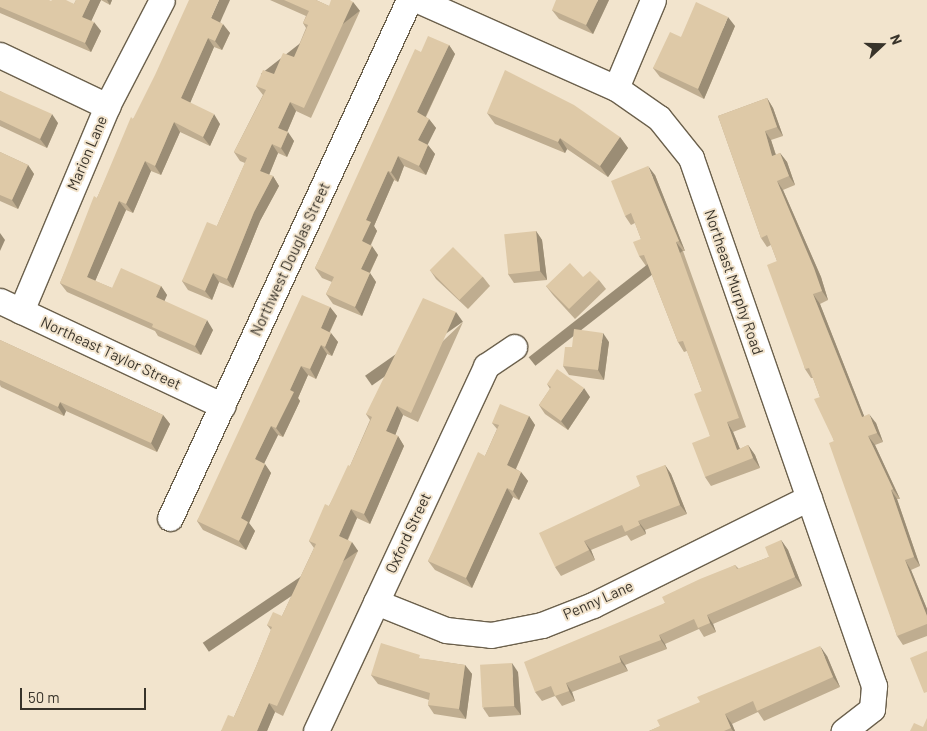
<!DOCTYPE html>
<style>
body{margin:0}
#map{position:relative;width:927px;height:731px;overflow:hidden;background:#f2e4cd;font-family:Barlow,sans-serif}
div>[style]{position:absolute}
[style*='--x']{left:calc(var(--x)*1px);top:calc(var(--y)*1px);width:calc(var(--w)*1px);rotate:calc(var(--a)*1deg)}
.roads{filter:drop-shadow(1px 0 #6b604c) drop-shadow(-1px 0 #6b604c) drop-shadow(0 1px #6b604c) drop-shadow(0 -1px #6b604c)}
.minor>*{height:25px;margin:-12.5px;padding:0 12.5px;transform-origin:12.5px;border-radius:12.5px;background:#fff}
.wall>*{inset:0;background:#bfad90}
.shaded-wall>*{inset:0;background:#9b8d75;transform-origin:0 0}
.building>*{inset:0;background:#dec9a7;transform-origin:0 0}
span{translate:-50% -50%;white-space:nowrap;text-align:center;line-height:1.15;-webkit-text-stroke:4px #f2e4cd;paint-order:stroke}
.street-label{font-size:15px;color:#38332a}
.north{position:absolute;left:857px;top:20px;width:50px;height:50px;-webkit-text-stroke:4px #f2e4cd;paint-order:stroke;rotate:69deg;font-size:14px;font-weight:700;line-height:20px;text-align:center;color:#38332a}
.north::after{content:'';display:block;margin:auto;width:18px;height:22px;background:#38332a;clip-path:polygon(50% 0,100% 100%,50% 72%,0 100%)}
.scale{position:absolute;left:20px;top:688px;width:126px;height:22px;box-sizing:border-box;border:2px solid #38332a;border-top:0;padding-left:6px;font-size:15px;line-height:18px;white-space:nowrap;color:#38332a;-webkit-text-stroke:4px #f2e4cd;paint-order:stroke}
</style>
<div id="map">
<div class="roads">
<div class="minor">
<i style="--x:418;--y:0;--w:217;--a:24"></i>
<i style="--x:616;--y:88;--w:52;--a:34.9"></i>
<i style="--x:659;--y:118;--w:51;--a:51.3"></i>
<i style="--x:691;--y:158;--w:559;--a:70.88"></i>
<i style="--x:874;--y:686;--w:23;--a:95"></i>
<i style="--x:872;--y:709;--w:36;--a:142"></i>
<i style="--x:0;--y:55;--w:119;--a:25.5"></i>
<i style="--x:616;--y:88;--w:95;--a:-67.2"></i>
<i style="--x:0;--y:301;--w:246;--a:25.2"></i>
<i style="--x:21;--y:311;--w:222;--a:-67.2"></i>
<i style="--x:107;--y:106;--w:119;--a:-62.6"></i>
<i style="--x:170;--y:518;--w:570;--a:-65.23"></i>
<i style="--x:376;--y:602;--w:75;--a:21.8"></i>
<i style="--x:446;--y:630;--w:45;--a:6.3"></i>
<i style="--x:491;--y:635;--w:52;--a:-11.1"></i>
<i style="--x:542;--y:625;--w:55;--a:-21.4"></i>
<i style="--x:593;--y:605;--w:241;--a:-26.4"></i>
<i style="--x:316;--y:731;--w:403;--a:-65"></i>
<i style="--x:486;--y:366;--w:34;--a:-34"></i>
</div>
</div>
<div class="wall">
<i style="clip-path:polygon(0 0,51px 1px,74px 4px,76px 0,112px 0,110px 5px,101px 0,91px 21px,101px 31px,91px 52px,0 13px)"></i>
<i style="clip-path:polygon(270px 0,316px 0,329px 6px,353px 2px,360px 11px,311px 118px,296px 111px,287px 132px,294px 141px,287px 157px,278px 153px,269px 175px,273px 176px,279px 186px,260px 221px,233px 288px,219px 282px,212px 300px,188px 290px,182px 281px,217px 226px,245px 163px,240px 161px,234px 152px,263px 95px,256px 86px,274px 74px,294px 57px,306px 28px,303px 23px,306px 16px)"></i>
<i style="clip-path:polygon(609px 0,593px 34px,559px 19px,552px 10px)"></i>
<i style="clip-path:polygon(220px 22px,230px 33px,222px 50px,214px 47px,190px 103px,220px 124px,210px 146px,180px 132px,161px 175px,151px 171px,133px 213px,126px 210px,95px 281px,112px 288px,161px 286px,167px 295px,164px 301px,213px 330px,201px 355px,158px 336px,155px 331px,67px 292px,60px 283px,97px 198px,133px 119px)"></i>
<i style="clip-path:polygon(735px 26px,704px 99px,660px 77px,653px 68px,681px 37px)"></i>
<i style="clip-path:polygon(449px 45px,455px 54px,426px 117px,429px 119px,436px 128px,427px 144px,435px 154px,426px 175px,404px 166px,398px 182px,394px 180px,374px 226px,377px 231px,371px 245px,378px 255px,370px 273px,376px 282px,362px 316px,333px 304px,326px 294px,332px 282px,322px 278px,315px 268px,421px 52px)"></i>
<i style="clip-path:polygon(0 91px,58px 123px,47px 148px,0 126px)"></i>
<i style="clip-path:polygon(767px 98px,773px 108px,783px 136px,771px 140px,776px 155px,780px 153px,787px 162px,795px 185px,783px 190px,821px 277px,828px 300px,820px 304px,864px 416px,876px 423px,883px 442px,875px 445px,900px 499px,897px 499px,920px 566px,911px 570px,927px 609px,927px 636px,903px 645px,897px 636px,834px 441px,820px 397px,813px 378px,811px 378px,805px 369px,777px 261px,771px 245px,767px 247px,761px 238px,718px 116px)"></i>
<i style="clip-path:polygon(487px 113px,620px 137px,628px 148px,608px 177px,567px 149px,565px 153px,495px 124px)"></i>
<i style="clip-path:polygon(0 152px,28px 165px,34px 174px,18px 209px,0 201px)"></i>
<i style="clip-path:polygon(655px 175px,685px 251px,683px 251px,746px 427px,733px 432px,740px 449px,748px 445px,755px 455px,760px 468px,711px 486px,705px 477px,710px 436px,702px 391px,687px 351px,684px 352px,678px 342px,648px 265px,646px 266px,639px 256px,641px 239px,635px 223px,631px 225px,625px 216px)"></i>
<i style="clip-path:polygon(536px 231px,542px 240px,547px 280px,514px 283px,508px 274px)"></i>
<i style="clip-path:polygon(430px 270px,483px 277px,490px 286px,468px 309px,436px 279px)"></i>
<i style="clip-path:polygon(583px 277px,599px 280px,606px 289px,575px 319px,553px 295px,546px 286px)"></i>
<i style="clip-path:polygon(330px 307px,337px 316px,330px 332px,338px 342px,332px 356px,327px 354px,316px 379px,308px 375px,298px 398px,300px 401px,283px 437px,278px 435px,264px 463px,271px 473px,249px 523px,255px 531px,246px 550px,203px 530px,197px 521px)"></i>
<i style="clip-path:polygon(463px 322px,418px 422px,403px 415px,395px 435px,398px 436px,404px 446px,370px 524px,357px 518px,348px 540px,358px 551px,283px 716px,275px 712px,267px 731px,221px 731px,234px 717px,255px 669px,271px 630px,267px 625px,282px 616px,314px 548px,309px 541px,329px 506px,350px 466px,370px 420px,366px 414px)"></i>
<i style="clip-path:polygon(0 340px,163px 415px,170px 424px,157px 452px,66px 411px,64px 416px,1px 387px,0 385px)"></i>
<i style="clip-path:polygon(609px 342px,604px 380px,569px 375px,563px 366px,572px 347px)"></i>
<i style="clip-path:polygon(547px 384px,590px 397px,568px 430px,545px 414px,539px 405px,550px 389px)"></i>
<i style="clip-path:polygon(529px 416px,535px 425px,516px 469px,521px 472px,528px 481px,519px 500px,513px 497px,472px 588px,435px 570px,428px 561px,485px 456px,497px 429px,492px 423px)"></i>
<i style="clip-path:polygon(665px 465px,671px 474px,687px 514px,645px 530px,646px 534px,631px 541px,627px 535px,591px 550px,595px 560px,561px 576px,555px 567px,640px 486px)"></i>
<i style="clip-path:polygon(781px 540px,788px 550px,802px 586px,713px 624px,716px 632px,704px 637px,699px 629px,665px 644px,667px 649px,625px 665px,628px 671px,572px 692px,575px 701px,562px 706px,555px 696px,542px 701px,535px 692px,665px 603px,735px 565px,739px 569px,769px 557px)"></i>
<i style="clip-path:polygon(827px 656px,840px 687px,764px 721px,758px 712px,732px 724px,735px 731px,649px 731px)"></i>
<i style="clip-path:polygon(423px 659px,465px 665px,472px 674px,466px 719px,434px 714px,428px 705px,429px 700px,378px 684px,371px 675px)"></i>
<i style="clip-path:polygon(518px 672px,521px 715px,489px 717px,483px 708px)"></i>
</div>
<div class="shaded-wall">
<i style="clip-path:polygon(90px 0,101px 0,89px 26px,82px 17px)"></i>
<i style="clip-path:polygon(107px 0,112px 0,110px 5px)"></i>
<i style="clip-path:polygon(219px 0,230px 0,218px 27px,211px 18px)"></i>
<i style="clip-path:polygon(598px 0,609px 0,593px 34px,586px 25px)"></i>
<i style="left:353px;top:2px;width:11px;height:117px;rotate:52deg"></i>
<i style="clip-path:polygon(728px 17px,735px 26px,704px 99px,698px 89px)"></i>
<i style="clip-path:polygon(94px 22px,101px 31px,91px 52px,85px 43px)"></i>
<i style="clip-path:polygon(223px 24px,230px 33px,222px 50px,215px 41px)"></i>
<i style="clip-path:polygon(208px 38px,214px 47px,188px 108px,181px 98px)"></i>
<i style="clip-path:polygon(449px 45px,455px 54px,423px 122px,417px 112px)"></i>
<i style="clip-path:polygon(767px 98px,773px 108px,783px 136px,777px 127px)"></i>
<i style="clip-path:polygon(290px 102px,296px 111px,285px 137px,278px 128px)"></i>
<i style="clip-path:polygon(52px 114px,58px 123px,47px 148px,40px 139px)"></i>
<i style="clip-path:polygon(214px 114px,220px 124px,210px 146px,203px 137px)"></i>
<i style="clip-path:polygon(429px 119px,436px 128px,425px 150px,418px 140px)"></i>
<i style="clip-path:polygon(174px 122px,180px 132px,161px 175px,155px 166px)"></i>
<i style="clip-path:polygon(765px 131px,771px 140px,779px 165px,772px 156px)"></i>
<i style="clip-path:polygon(288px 132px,294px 141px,287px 157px,281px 148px)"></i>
<i style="clip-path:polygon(620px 137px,628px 148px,608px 177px,600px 166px)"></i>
<i style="clip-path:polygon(560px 138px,567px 149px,565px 153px,558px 142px)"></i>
<i style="clip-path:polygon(272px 144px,278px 153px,267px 180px,260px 171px)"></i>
<i style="clip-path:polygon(428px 145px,435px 154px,426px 175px,419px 166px)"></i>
<i style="clip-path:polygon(780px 153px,787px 162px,795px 185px,789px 176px)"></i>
<i style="clip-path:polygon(398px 156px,404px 166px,398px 182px,391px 172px)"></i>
<i style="clip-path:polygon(145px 161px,151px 171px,133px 213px,126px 204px)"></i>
<i style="clip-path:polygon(28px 165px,34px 174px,18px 209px,12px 200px)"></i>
<i style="clip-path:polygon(648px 166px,655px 175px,685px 251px,679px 241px)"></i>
<i style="clip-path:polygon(388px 171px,394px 180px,374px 226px,377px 231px,368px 250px,362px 241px,366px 220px)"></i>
<i style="clip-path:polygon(273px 176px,279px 186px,260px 221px,233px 288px,227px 279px,254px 212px)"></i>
<i style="clip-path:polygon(777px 181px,783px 190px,821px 277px,828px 300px,822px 291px)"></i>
<i style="clip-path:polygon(119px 201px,126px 210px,93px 286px,87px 277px)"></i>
<i style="clip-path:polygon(536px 231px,542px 240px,547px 280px,540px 271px)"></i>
<i style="clip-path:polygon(0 233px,5px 240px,0 251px)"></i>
<i style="left:676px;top:242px;width:11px;height:187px;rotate:52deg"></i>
<i style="clip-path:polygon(372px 246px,378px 255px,367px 278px,361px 269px)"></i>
<i style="clip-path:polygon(213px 273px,219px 282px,212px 300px,205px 291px)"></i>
<i style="clip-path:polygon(370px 273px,376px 282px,362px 316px,355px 307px)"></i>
<i style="clip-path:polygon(161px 286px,167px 295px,162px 307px,156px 297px)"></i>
<i style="clip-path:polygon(813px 294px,820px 304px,868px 426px,862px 417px)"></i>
<i style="clip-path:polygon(330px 307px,337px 316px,327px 337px,321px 328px)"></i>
<i style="left:456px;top:312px;width:12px;height:111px;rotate:55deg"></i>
<i style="clip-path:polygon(207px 320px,213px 330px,201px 355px,195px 346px)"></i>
<i style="clip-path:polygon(331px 333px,338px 342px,332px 356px,325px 347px)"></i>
<i style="clip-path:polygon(603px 333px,609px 342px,604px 380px,598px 370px)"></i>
<i style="clip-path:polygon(321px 345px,327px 354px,316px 379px,310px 369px)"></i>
<i style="clip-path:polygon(301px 366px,308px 375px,298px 398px,300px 401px,283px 437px,276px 428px,290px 390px)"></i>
<i style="clip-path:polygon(584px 388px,590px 397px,568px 430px,561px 421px)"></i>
<i style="clip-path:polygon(60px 402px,66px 411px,64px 416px,58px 407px)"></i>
<i style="clip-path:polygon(397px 406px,403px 415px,393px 441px,386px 431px)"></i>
<i style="clip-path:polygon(869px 414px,876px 423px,883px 442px,877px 433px)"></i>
<i style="clip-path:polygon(163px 415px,170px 424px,157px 452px,151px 443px)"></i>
<i style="clip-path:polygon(529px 416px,535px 425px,513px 475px,507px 465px)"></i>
<i style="clip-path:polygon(727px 422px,733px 432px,744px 459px,737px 450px)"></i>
<i style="clip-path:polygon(271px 426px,278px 435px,262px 468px,255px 459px)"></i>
<i style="clip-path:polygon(398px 436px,404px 446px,370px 524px,364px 514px)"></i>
<i style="clip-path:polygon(868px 436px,875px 445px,900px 499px,893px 489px)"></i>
<i style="clip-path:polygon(748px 445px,755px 455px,760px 468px,753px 458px)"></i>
<i style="clip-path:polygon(265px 464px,271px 473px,249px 523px,255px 531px,246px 550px,239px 541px,241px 518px)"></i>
<i style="clip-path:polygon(665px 465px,671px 474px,687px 514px,680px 505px)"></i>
<i style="clip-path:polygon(521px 472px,528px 481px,519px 500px,513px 491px)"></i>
<i style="clip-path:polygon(507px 488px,513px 497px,472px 588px,466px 578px)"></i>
<i style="clip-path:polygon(891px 490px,897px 499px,920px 566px,914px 557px)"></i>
<i style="clip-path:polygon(351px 509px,357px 518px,345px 545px,339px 536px)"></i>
<i style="clip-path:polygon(638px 521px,645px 530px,646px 534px,640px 525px)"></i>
<i style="clip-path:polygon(781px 540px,788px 550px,802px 586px,795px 577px)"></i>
<i style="clip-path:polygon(584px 541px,591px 550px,595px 560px,589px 550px)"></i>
<i style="left:352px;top:542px;width:11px;height:180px;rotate:56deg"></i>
<i style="clip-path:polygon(905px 560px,911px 570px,927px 609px,927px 616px)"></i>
<i style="clip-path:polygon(707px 615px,713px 624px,716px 632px,710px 623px)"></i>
<i style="clip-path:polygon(659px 635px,665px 644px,667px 649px,661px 640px)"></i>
<i style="clip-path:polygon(820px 646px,827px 656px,840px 687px,833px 677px)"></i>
<i style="clip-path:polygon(619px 656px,625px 665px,628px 671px,621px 662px)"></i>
<i style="clip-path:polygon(512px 663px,518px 672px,521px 715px,514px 706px)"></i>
<i style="clip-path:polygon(465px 665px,472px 674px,466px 719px,459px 709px)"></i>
<i style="clip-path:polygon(566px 683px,572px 692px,575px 701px,569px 691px)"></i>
<i style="clip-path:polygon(269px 703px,275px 712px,267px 731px,257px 731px)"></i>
<i style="clip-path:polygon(725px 714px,732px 724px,735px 731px,733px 731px,731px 728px)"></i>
</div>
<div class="building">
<i style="clip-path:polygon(0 0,49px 0,51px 1px,52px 0,66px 0,74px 4px,76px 0,90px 0,82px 17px,94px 22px,85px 43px,0 7px)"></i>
<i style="clip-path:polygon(189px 0,219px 0,211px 18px,223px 24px,215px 41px,208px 38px,181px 98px,214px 114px,203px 137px,174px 122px,155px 166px,145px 161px,126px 204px,119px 201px,87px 277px,112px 288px,121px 268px,161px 286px,156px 297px,207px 320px,195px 346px,152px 327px,153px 324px,60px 283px,94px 196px,97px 198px,131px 117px,133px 119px,155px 75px)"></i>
<i style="clip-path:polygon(284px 0,316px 0,329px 6px,331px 0,350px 0,353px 2px,304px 108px,290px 102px,278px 128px,288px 132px,281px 148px,272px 144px,260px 171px,273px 176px,254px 212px,227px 279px,213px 273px,205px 291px,182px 281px,207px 222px,217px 226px,247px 158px,234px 152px,266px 90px,256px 86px,263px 70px,274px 74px,283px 53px,294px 57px,308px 25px,303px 23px,309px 11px)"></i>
<i style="clip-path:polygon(556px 0,598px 0,586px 25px,552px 10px)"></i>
<i style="clip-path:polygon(696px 2px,728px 17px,698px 89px,653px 68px,670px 32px,681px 37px)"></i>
<i style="clip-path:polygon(428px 36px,449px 45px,417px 112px,429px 119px,418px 140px,428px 145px,419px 166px,398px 156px,391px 172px,388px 171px,366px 220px,371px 222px,362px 241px,372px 246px,361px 269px,370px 273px,355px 307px,326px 294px,334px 277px,315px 268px,415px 49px,421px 52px)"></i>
<i style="clip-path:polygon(505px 70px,574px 105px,620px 137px,600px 166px,560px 138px,558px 142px,487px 113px)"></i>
<i style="clip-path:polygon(0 91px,52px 114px,40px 139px,0 120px)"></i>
<i style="clip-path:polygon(767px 98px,777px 127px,765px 131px,772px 156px,780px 153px,789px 176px,777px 181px,814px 268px,822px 291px,813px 294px,824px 322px,862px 417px,869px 414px,877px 433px,868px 436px,893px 489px,891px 490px,914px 557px,905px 560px,927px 616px,927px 624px,897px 636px,829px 443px,834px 441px,814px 399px,820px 397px,809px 368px,805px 369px,767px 265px,777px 261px,767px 235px,761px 238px,718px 116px)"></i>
<i style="clip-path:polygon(0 152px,28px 165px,12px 200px,0 195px)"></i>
<i style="clip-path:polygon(648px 166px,679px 241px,676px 242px,739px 418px,727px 422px,737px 450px,748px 445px,753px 458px,705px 477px,692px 443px,710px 436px,694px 394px,702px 391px,683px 341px,678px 342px,644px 255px,639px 256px,633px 242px,641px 239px,631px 213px,625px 216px,611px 181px)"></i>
<i style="left:536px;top:231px;width:40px;height:32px;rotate:84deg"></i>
<i style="left:453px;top:247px;width:42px;height:33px;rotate:45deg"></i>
<i style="clip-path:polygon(570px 263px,583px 277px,590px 271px,599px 280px,569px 309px,546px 286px)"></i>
<i style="clip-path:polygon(302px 295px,330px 307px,321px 328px,331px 333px,325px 347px,321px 345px,310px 369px,301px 366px,290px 390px,294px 392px,276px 428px,271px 426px,255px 459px,265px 464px,241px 518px,248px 522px,239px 541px,197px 521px)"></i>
<i style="clip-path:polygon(423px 298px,456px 312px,411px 413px,397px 406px,386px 431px,398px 436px,364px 514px,351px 509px,339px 536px,352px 542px,277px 706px,269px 703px,257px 731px,221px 731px,228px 715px,234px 717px,255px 669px,272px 627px,267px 625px,273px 612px,282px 616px,316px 544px,309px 541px,325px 504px,329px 506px,348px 465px,350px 466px,372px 417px,366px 414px)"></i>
<i style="clip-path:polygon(574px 329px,603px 333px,598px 370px,563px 366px,565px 347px,572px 347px)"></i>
<i style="clip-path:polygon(0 340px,163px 415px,151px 443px,60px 402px,58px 407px,0 380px)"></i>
<i style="clip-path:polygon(557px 369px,584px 388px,561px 421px,539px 405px,551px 387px,547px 384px)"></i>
<i style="clip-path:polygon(500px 404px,529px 416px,507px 465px,521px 472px,513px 491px,507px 488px,466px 578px,428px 561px,478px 452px,485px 456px,499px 425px,492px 423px)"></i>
<i style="clip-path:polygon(665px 465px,680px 505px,638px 521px,640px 525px,625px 532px,622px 525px,584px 541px,589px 550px,555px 567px,539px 533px,640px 486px,636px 476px)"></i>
<i style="clip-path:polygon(781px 540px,795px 577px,707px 615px,710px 623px,698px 628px,694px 619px,659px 635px,661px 640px,619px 656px,621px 662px,566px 683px,569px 691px,555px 696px,551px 686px,535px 692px,524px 662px,665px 603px,662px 597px,700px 579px,735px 565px,737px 569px,769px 557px,765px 547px)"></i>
<i style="clip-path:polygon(381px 643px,420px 655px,419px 658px,465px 665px,459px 709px,428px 705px,430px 693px,371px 675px)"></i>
<i style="clip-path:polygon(820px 646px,833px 677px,757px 711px,753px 701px,725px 714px,731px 728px,724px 731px,649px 731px,660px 726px,657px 720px,700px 702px,697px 697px)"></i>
<i style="clip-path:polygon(927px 651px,927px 692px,924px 693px,910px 658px)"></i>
<i style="left:512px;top:663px;width:43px;height:32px;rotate:87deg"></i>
<i style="clip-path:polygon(927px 718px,927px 731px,910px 731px,914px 723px,923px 727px)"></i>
</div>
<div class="street-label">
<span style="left:87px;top:153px;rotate:-67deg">Marion Lane</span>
<span style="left:290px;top:259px;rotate:-65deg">Northwest Douglas Street</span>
<span style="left:734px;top:282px;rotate:71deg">Northeast Murphy Road</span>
<span style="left:111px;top:353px;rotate:25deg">Northeast Taylor Street</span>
<span style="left:408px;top:533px;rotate:-65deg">Oxford Street</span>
<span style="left:598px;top:600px;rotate:-24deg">Penny Lane</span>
</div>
<div class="north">N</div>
<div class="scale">50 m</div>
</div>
